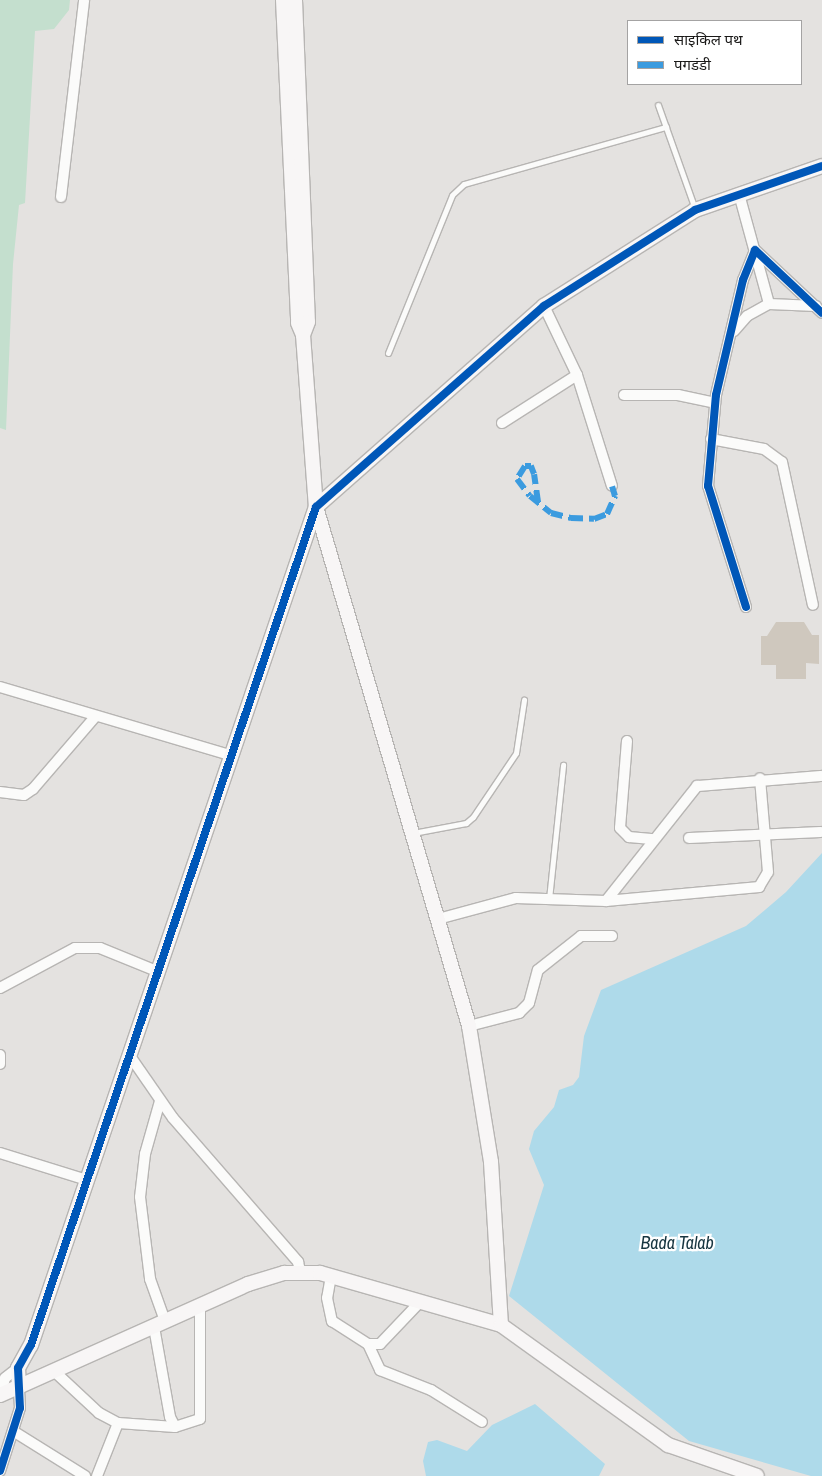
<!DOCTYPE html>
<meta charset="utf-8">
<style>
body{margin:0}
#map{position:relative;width:822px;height:1476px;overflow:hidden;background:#e4e2e0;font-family:"Archivo Narrow","Noto Sans Devanagari",sans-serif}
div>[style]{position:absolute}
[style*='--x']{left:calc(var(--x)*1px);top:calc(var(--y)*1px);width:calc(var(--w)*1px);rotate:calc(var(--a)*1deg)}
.green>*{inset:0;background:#c4dfce}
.water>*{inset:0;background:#aedaea}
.building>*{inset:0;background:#cfc8be}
.roads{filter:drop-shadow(1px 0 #b7b5b3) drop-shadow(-1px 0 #b7b5b3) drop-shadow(0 1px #b7b5b3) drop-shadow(0 -1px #b7b5b3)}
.lane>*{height:5px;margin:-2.5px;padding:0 2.5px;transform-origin:2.5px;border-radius:2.5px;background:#fbfbfa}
.street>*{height:10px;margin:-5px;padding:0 5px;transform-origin:5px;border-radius:5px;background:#fbfbfa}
.secondary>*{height:14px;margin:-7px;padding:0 7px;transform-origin:7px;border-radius:7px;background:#f8f6f6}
.quiet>*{height:6px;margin-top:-3px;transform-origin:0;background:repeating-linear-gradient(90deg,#3b9bdf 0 12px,transparent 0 18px)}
.cycleway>*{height:8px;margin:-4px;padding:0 4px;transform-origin:4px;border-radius:4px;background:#0057b8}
span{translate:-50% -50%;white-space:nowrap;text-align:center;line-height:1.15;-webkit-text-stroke:4.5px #fff;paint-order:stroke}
.water-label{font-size:18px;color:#183641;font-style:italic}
.legend{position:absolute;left:627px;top:20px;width:175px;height:65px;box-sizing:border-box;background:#fff;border:1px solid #a4a3a3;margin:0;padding:6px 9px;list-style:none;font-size:15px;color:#1b1a19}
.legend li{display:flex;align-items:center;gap:10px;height:25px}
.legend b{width:25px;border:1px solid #a4a3a3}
</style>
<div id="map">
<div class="green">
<i style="clip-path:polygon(0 0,70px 0,69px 10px,54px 29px,35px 31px,25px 203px,19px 205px,13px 264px,6px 430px,0 428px)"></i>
</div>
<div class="water">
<i style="clip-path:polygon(822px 853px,822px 1476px,811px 1476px,689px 1441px,509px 1296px,544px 1185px,529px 1149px,534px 1131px,554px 1107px,559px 1090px,573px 1085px,579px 1077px,584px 1036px,601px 990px,746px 926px,786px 892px)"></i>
<i style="clip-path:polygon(535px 1404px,605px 1464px,599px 1476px,426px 1476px,423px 1461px,428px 1442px,437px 1440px,467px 1451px,492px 1425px)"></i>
</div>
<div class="building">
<i style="clip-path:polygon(776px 622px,804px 622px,812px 635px,819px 635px,819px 664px,806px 663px,806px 679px,776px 679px,776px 665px,761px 665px,761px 636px,767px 636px)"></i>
</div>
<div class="roads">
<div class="lane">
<i style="--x:658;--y:105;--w:110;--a:70.4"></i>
<i style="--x:388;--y:353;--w:170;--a:-67.9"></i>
<i style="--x:452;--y:195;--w:16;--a:-43"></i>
<i style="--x:464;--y:184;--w:210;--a:-15.8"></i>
<i style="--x:413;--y:833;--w:54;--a:-10.7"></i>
<i style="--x:466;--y:823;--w:9;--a:-41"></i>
<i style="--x:473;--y:817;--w:77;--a:-56.1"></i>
<i style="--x:516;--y:753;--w:54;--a:-81.4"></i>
<i style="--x:549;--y:899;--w:135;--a:-84"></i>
</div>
<div class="street">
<i style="--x:739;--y:194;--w:114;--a:74.7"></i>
<i style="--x:61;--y:197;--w:198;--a:-83.3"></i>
<i style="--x:544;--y:306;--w:76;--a:64.4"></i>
<i style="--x:577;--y:375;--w:116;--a:72.5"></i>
<i style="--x:734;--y:331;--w:20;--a:-49"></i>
<i style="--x:747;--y:316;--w:25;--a:-29"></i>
<i style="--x:769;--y:304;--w:47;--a:2.4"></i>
<i style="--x:624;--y:395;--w:54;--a:0"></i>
<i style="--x:678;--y:395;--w:38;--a:12"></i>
<i style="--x:502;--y:423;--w:89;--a:-32.6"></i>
<i style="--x:711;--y:439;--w:54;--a:10.7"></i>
<i style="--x:764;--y:449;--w:22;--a:36"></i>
<i style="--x:782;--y:462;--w:146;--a:77.8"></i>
<i style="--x:746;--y:607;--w:127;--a:-107.4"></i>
<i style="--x:708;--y:486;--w:91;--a:-85"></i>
<i style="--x:716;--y:395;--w:118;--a:-76.8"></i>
<i style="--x:743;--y:280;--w:32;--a:-68"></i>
<i style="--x:755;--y:250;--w:92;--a:43.2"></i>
<i style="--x:0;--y:687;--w:243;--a:16.5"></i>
<i style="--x:627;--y:741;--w:87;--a:94.6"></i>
<i style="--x:620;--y:828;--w:13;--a:45"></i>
<i style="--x:629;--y:837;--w:25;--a:5"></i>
<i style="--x:0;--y:792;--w:24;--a:7"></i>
<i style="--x:24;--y:795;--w:11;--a:-34"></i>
<i style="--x:33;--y:789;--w:95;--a:-49.3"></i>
<i style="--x:689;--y:838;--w:132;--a:-2.6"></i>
<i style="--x:606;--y:901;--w:147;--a:-51.6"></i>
<i style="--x:697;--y:786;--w:125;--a:-4.6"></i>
<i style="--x:438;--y:919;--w:81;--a:-15.1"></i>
<i style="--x:516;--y:898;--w:90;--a:1.9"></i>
<i style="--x:606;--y:901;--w:154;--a:-5.2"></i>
<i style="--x:759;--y:887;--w:17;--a:-59"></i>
<i style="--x:768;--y:872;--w:94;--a:-94.9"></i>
<i style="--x:0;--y:988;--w:85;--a:-28.1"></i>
<i style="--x:75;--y:948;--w:25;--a:0"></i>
<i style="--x:100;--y:948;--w:64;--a:22.1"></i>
<i style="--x:469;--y:1026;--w:52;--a:-14.6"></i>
<i style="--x:519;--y:1013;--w:14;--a:-45"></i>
<i style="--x:529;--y:1003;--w:34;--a:-75"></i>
<i style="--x:538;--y:970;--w:55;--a:-38.3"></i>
<i style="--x:581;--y:936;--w:31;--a:0"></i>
<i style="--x:0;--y:1055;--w:9;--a:90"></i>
<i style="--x:130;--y:1056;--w:75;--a:55.3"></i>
<i style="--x:173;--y:1118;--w:191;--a:49"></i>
<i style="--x:298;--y:1262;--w:9;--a:77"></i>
<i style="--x:160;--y:1101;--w:55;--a:105.8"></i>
<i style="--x:145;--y:1154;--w:43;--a:96.6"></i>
<i style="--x:140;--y:1197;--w:83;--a:83"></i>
<i style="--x:150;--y:1279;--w:45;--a:70.3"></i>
<i style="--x:0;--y:1153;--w:91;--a:17.2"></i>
<i style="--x:331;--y:1276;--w:22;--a:100"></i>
<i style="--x:327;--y:1298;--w:24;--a:78"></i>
<i style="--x:332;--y:1321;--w:43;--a:32.6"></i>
<i style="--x:368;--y:1344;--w:12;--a:0"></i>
<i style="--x:380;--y:1344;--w:59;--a:-46.4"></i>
<i style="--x:154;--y:1327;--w:91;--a:79.9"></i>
<i style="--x:170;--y:1417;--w:11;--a:63"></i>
<i style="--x:175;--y:1427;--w:26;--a:-18"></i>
<i style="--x:200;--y:1419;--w:113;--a:-90"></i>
<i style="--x:368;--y:1344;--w:29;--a:65"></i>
<i style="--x:380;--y:1370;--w:55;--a:21.4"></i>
<i style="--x:431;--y:1390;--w:60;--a:32.1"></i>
<i style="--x:55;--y:1372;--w:60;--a:43"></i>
<i style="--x:99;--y:1413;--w:21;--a:28"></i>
<i style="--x:118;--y:1423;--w:57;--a:4"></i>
<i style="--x:1;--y:1394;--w:16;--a:-76"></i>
<i style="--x:5;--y:1378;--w:16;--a:-38"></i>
<i style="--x:13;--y:1431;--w:85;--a:32"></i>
<i style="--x:0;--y:1471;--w:66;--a:-72.4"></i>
<i style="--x:20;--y:1408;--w:21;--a:-93"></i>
<i style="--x:97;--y:1476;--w:57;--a:-68.4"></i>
</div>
<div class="secondary">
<i style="--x:283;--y:0;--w:323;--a:87.3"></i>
<i style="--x:298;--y:323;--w:13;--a:67"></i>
<i style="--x:303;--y:335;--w:172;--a:85.7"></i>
<i style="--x:316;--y:507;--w:541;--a:73.57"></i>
<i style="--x:469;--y:1026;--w:138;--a:80.8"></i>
<i style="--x:491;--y:1162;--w:163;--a:86.5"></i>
<i style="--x:295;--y:0;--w:322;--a:87.7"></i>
<i style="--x:308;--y:322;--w:14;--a:111"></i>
<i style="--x:19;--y:1387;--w:19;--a:-93"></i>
<i style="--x:18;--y:1368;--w:26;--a:-61"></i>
<i style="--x:31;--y:1345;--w:885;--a:-71.22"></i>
<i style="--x:316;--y:507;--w:304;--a:-41.4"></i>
<i style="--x:544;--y:306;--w:179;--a:-32.4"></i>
<i style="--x:695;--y:210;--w:134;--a:-19.1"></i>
<i style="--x:0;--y:1395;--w:272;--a:-24.1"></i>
<i style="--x:248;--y:1284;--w:38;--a:-17"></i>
<i style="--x:284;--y:1273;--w:36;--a:0"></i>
<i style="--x:320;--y:1273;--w:188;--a:16"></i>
<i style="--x:501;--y:1325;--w:206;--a:35.7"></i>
<i style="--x:668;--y:1445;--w:94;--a:19.2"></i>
</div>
</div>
<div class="quiet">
<i style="--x:538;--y:502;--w:28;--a:-98"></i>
<i style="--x:534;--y:474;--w:9;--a:-111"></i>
<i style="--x:531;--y:466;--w:6;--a:180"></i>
<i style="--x:525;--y:466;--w:15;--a:122"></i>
<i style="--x:517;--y:479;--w:21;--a:53"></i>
<i style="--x:530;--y:496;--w:27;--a:39"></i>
<i style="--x:551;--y:513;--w:21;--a:14"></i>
<i style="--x:571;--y:518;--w:23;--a:2"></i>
<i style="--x:594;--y:519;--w:14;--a:-21"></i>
<i style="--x:607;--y:514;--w:20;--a:-66"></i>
<i style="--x:615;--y:496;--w:10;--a:-107"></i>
</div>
<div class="cycleway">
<i style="--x:746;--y:607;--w:127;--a:-107.4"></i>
<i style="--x:708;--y:486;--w:91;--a:-85"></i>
<i style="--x:716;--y:395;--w:118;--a:-76.8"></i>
<i style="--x:743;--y:280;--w:32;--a:-68"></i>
<i style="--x:755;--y:250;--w:92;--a:43.2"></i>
<i style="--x:0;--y:1471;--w:66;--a:-72.4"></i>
<i style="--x:20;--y:1408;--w:40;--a:-92.9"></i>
<i style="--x:18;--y:1368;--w:26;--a:-61"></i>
<i style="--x:31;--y:1345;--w:885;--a:-71.22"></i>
<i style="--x:316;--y:507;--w:304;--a:-41.4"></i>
<i style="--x:544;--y:306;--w:179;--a:-32.4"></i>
<i style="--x:695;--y:210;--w:134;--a:-19.1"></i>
</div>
<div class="water-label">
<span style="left:677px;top:1243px">Bada Talab</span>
</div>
<ul class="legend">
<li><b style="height:6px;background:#0057b8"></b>साइकिल पथ</li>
<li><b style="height:6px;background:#3b9bdf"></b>पगडंडी</li>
</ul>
</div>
